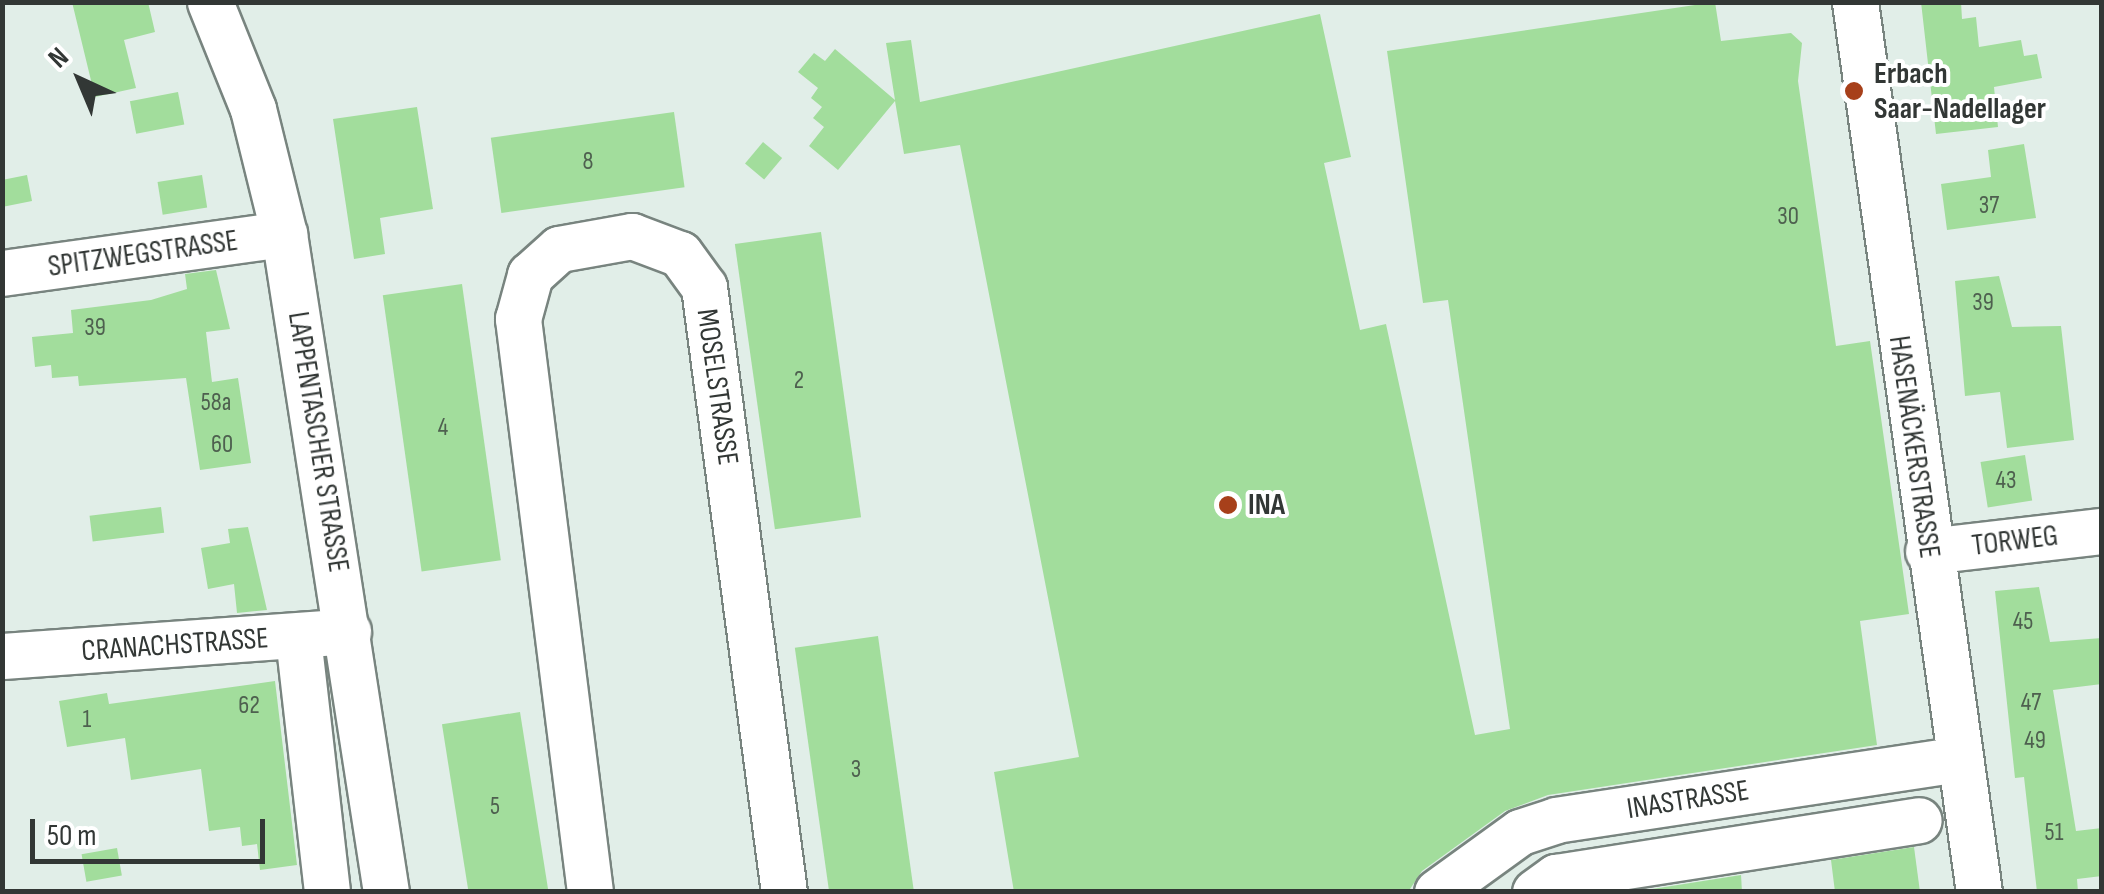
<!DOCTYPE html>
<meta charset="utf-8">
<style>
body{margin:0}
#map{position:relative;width:2104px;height:894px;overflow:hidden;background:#e1eee8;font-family:"Sofia Sans Condensed",sans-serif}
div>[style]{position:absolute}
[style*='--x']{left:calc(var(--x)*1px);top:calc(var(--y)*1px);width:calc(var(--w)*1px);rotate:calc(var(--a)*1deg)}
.building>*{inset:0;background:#a2dd9c;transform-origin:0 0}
.roads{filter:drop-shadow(2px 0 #78847f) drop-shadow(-2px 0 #78847f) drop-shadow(0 2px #78847f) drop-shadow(0 -2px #78847f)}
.minor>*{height:45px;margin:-22.5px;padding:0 22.5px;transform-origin:22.5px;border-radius:22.5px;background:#fff}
.dots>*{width:28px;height:28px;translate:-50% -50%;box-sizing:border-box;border:5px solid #fff;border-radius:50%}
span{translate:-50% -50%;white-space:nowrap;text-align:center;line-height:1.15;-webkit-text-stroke:8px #fff;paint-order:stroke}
.number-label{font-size:25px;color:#4e604f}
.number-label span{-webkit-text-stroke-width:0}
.poi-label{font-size:30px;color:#323735;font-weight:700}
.left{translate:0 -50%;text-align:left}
.street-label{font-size:30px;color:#323735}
.frame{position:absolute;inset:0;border:5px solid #323735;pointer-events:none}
.north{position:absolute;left:30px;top:30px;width:100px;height:100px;-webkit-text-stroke:8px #fff;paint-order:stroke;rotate:316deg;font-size:28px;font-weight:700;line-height:40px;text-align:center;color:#323735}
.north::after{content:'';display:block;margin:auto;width:35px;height:45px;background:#323735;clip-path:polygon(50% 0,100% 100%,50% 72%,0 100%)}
.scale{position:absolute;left:30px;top:819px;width:235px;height:45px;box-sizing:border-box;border:5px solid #323735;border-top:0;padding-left:12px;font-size:30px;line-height:35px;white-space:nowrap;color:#323735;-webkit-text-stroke:8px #fff;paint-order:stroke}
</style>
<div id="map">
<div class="building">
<i style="clip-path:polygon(72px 2px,148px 2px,155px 32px,124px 40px,136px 88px,95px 97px)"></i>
<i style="clip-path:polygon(1715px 2px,1721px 41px,1791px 33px,1802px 43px,1798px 81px,1836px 346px,1870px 341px,1909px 614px,1860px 621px,1877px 745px,1548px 795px,1505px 811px,1422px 871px,1408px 892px,1014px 892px,994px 772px,1079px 757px,960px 145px,904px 154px,895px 101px,838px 170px,809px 146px,824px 127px,813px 118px,822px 107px,811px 98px,818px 88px,798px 72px,814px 53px,825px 61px,835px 49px,895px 100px,886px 43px,911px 40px,920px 102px,1320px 14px,1351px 157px,1324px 163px,1360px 330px,1386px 324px,1475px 735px,1510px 729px,1448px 300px,1423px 303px,1387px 51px)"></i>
<i style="clip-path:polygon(1921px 2px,1961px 2px,1962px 19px,1976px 17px,1979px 47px,2021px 40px,2024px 56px,2037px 54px,2042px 78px,1994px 87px,1998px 127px,1936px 134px)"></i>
<i style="left:178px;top:92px;width:33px;height:49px;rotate:79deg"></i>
<i style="clip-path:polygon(417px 107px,433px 209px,380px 218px,385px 254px,354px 259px,333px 119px)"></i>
<i style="left:674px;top:112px;width:76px;height:185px;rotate:82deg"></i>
<i style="left:763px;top:142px;width:25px;height:28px;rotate:40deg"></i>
<i style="clip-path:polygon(2024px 144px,2036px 218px,1947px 230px,1941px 184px,1991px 177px,1988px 150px)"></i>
<i style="clip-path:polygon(27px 175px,32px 201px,2px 207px,2px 180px)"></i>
<i style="left:202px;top:175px;width:33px;height:45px;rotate:81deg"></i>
<i style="left:821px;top:232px;width:288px;height:87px;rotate:82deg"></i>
<i style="clip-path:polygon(216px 270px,230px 329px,206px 332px,212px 382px,238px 378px,251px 463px,200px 470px,186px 378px,79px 386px,78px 376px,52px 378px,51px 365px,35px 367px,32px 337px,73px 333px,71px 310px,151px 300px,187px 289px,185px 274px)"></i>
<i style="clip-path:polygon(1999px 276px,2012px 327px,2061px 326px,2074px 440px,2007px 448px,2000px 392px,1965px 396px,1955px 281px)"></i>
<i style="left:462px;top:284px;width:279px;height:80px;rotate:82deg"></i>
<i style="left:2025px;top:455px;width:46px;height:45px;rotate:81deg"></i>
<i style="left:161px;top:507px;width:26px;height:72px;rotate:83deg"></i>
<i style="clip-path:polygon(248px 527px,267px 610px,237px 613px,234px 584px,208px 589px,201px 548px,230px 543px,228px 529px)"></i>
<i style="clip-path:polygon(2039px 587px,2050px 642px,2102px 638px,2102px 684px,2053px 690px,2076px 831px,2102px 828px,2102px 876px,2077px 879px,2078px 892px,2037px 892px,2024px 777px,2015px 778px,1995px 591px)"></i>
<i style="left:878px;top:636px;width:259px;height:84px;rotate:82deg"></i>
<i style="clip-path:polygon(275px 681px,297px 865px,260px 870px,257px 844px,242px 846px,240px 827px,209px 831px,201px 769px,131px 780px,125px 738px,67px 747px,59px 701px,107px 693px,109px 704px)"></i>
<i style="left:520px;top:712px;width:182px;height:79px;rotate:81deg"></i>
<i style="clip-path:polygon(1914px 847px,1920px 892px,1835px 892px,1831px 860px)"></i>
<i style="left:117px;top:848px;width:28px;height:36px;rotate:80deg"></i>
<i style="clip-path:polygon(1741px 875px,1742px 892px,1646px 892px,1646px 890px)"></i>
</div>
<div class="roads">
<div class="minor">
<i style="--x:210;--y:2;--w:115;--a:68.1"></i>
<i style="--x:253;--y:109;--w:129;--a:76.1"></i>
<i style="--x:284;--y:234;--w:666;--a:81.19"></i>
<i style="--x:1855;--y:2;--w:899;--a:82.07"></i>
<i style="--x:2;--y:273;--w:285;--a:-7.9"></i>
<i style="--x:1928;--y:551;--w:175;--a:-6.6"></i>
<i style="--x:298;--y:637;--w:257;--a:83.5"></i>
<i style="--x:2;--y:656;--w:347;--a:-4.1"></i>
<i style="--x:590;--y:892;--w:578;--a:-97.16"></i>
<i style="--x:518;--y:319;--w:46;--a:-74.7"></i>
<i style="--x:530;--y:275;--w:39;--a:-42"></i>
<i style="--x:559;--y:249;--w:74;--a:-10.1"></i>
<i style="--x:632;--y:236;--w:51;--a:20.6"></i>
<i style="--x:680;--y:254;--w:41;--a:54"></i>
<i style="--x:704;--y:287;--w:610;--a:82.47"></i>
<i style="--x:1437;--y:892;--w:102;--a:-35.9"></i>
<i style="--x:1520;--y:832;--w:38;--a:-18"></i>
<i style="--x:1556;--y:820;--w:408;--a:-8.6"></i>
<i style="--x:1535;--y:892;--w:26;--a:-36"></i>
<i style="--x:1556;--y:877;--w:367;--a:-8.9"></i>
</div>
</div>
<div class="dots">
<i style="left:1854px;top:91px;background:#a7401a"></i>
<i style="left:1228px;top:505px;background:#a7401a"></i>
</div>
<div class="number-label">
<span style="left:588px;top:162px">8</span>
<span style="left:1989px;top:206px">37</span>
<span style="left:1788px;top:217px">30</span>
<span style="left:1983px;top:303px">39</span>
<span style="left:95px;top:328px">39</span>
<span style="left:799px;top:381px">2</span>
<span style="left:216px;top:403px">58a</span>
<span style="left:443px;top:428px">4</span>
<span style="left:222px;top:445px">60</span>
<span style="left:2006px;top:481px">43</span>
<span style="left:2023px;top:622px">45</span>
<span style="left:2031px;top:703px">47</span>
<span style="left:249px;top:706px">62</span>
<span style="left:87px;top:720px">1</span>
<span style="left:2035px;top:741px">49</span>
<span style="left:856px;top:770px">3</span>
<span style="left:495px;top:807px">5</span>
<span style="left:2054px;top:833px">51</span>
</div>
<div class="poi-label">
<span class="left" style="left:1874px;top:91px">Erbach<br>Saar-Nadellager</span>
<span class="left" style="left:1248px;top:505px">INA</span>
</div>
<div class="street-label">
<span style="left:143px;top:254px;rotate:-8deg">SPITZWEGSTRASSE</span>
<span style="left:717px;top:387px;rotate:82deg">MOSELSTRASSE</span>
<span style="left:318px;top:442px;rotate:81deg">LAPPENTASCHER STRASSE</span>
<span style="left:1914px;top:447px;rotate:82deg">HASENÄCKERSTRASSE</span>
<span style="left:2015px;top:541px;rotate:-7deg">TORWEG</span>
<span style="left:175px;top:645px;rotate:-4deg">CRANACHSTRASSE</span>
<span style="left:1688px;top:800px;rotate:-9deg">INASTRASSE</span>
</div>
<div class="frame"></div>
<div class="north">N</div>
<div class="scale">50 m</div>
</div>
